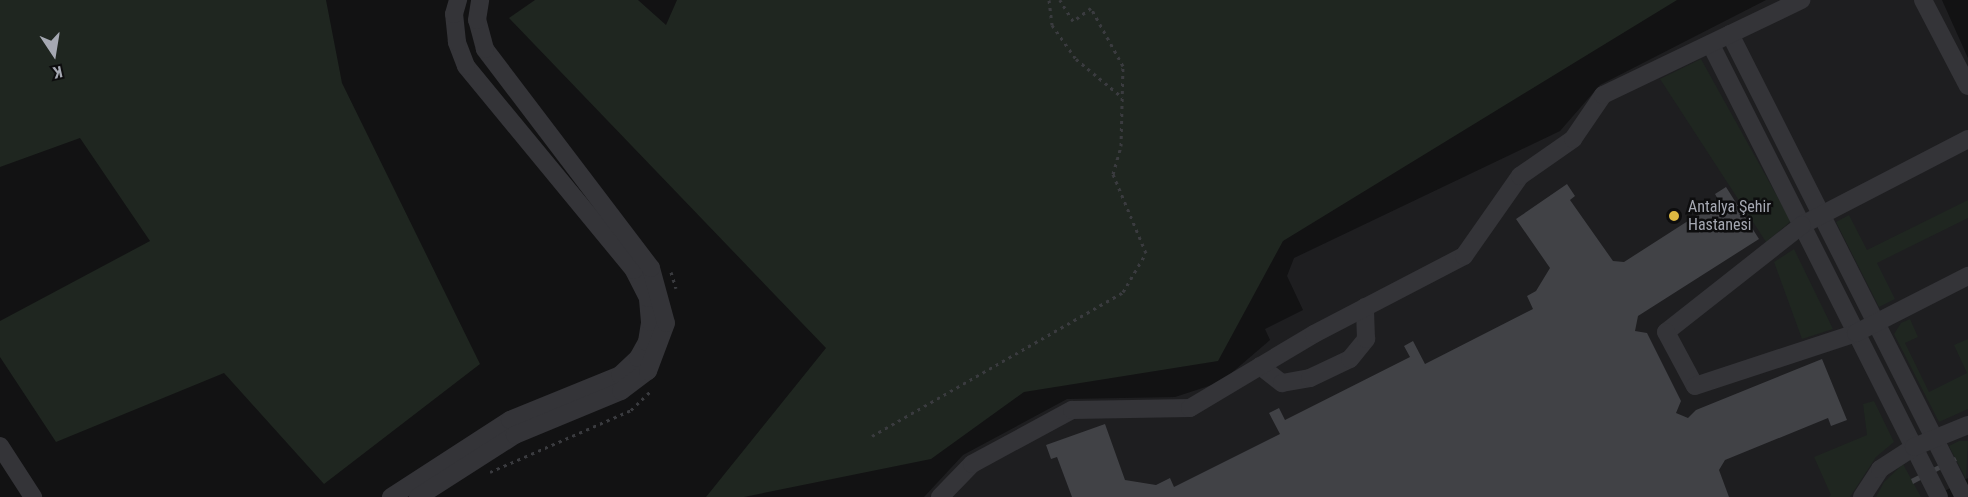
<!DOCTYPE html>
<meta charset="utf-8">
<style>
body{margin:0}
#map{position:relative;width:1968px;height:497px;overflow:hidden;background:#121213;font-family:"Roboto Condensed",sans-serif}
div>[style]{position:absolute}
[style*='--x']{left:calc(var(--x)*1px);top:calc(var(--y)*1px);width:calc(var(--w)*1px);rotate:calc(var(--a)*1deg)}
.built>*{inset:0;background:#1e1e20}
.green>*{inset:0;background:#1f2620}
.building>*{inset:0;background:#414246}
.path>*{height:3px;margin-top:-1.5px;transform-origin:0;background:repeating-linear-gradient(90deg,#3a3b3f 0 3px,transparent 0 7.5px)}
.minor>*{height:18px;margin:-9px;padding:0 9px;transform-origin:9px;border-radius:9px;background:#343438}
.dots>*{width:16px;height:16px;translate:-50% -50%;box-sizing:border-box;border:3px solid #0d0d0e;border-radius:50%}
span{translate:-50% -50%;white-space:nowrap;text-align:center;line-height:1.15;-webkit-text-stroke:5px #0d0d0e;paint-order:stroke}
.poi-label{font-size:16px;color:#a5a8b2}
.left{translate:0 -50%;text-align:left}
.north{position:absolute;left:24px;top:24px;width:60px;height:60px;-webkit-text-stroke:4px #0d0d0e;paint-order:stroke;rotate:168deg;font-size:16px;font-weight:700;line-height:24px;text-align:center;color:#a5a8b2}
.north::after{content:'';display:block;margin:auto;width:21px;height:27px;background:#a5a8b2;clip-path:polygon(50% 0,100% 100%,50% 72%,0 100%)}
</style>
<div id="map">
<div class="built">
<i style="clip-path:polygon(1766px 0,1942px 0,1968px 58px,1968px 478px,1934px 497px,924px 497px,963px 455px,1067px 399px,1175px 397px,1221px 382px,1270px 340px,1265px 329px,1303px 310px,1287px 276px,1294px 258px,1560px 131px,1600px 85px)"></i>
</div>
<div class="green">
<i style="clip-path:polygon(0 0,326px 0,342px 83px,480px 364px,324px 484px,224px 373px,56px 442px,0 357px,0 321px,150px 241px,80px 138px,0 167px)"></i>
<i style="clip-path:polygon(535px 0,638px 0,666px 25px,677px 0,1677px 0,1283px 241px,1218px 361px,1024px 392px,931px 459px,744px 497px,706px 497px,826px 348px,509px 18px)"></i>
<i style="clip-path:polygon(1701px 59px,1791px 221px,1766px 242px,1660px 79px)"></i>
<i style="clip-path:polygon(1968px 200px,1968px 218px,1877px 263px,1895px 299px,1879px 307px,1836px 222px,1849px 215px,1867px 250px)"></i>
<i style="clip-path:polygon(1794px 249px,1833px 329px,1802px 339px,1774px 262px)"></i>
<i style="clip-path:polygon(1910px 319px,1918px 337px,1905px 343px,1929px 392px,1967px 373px,1954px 345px,1968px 339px,1968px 409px,1939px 422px,1894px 334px,1901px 323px)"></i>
<i style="clip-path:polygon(1874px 401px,1894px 442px,1876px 457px,1850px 497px,1829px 497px,1831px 495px,1814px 457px,1867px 435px,1863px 404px)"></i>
<i style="clip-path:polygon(1959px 441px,1968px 441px,1966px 479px,1949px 446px)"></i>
<i style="clip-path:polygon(1903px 464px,1921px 497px,1876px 497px,1884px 482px)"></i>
</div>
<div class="building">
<i style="clip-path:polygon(1567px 184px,1575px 196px,1570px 200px,1613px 261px,1624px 262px,1719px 201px,1715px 194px,1726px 187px,1759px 239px,1638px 316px,1635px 331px,1647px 333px,1681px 401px,1676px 413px,1688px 418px,1696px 410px,1822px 359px,1847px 420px,1831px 426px,1828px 418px,1725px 460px,1719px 470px,1729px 497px,1072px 497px,1057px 457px,1051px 459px,1046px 445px,1105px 424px,1125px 480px,1156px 485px,1170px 478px,1174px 487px,1280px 434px,1269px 413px,1279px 408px,1285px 420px,1410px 357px,1404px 346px,1413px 341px,1425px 364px,1533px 309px,1527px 296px,1536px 291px,1550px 268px,1516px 219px)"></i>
<i style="clip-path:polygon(1955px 457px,1957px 461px,1913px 484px,1911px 479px)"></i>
</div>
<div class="path">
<i style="--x:1049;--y:0;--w:25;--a:83"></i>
<i style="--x:1052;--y:25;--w:42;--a:54.8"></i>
<i style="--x:1076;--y:59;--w:60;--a:39.6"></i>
<i style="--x:671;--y:272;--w:17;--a:73"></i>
<i style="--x:872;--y:436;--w:289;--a:-29.8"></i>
<i style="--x:1123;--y:292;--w:45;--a:-59.5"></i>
<i style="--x:1146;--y:253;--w:86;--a:-112.7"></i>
<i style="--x:1113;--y:174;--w:29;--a:-74"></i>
<i style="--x:1121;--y:146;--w:80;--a:-88.6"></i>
<i style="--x:1123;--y:66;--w:66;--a:-118.9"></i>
<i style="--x:1091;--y:8;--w:22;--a:144"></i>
<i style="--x:1073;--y:21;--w:25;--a:-122"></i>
<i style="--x:490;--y:472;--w:154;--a:-23.7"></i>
<i style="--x:631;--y:410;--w:29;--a:-44"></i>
</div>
<div class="minor">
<i style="--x:1923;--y:0;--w:97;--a:62.4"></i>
<i style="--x:1730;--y:34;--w:519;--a:63.19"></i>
<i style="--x:1711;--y:45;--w:506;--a:63.23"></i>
<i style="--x:1968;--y:139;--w:187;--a:152.6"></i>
<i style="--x:1802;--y:225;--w:173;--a:141.8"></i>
<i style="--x:1666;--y:332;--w:61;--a:61.8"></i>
<i style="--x:1695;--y:386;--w:169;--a:-18.2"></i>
<i style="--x:1856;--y:333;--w:126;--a:-27"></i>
<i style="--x:1260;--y:366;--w:28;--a:38"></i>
<i style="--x:1282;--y:383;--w:28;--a:-10"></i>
<i style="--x:1310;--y:378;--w:44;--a:-25.4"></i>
<i style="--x:1350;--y:359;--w:26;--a:-51"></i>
<i style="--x:1366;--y:339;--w:32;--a:-92"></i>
<i style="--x:0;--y:446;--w:61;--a:57.1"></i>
<i style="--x:391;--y:497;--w:142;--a:-32.9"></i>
<i style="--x:510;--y:420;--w:119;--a:-22.2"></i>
<i style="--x:620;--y:375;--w:25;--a:-43"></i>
<i style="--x:638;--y:358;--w:18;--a:-61"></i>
<i style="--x:647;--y:342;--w:20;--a:-81"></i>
<i style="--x:650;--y:322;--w:24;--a:-95"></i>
<i style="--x:648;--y:298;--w:31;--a:-117"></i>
<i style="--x:634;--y:270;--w:264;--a:-129.5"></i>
<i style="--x:466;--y:66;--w:26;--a:-111"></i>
<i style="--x:457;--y:42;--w:28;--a:-96"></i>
<i style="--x:454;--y:14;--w:15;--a:-74"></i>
<i style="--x:418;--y:497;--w:115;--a:-32.6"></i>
<i style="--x:515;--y:435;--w:115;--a:-22.5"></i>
<i style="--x:621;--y:391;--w:34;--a:-37"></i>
<i style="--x:648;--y:371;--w:51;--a:-69.4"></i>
<i style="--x:666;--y:323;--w:57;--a:-105.3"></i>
<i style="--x:651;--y:268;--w:275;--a:-127.2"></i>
<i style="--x:485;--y:49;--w:30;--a:-105"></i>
<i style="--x:477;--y:20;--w:20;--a:-81"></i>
<i style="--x:940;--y:497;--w:46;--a:-45.9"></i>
<i style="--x:972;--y:464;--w:114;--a:-28.4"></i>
<i style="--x:1072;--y:410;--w:118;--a:-1"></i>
<i style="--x:1190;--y:408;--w:144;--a:-30.8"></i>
<i style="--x:1314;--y:334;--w:169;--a:-27.5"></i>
<i style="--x:1464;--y:256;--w:98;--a:-55"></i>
<i style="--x:1520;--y:176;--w:65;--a:-34.9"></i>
<i style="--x:1573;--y:139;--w:53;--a:-55.7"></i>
<i style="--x:1603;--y:95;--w:220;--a:-25.6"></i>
<i style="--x:1862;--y:497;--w:33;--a:-57"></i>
<i style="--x:1880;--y:469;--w:40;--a:-32.9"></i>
<i style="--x:1914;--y:447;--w:58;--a:-22.2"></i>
</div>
<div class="dots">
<i style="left:1674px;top:216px;background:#dcb842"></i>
</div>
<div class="poi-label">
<span class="left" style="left:1688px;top:216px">Antalya Şehir<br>Hastanesi</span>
</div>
<div class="north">K</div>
</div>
